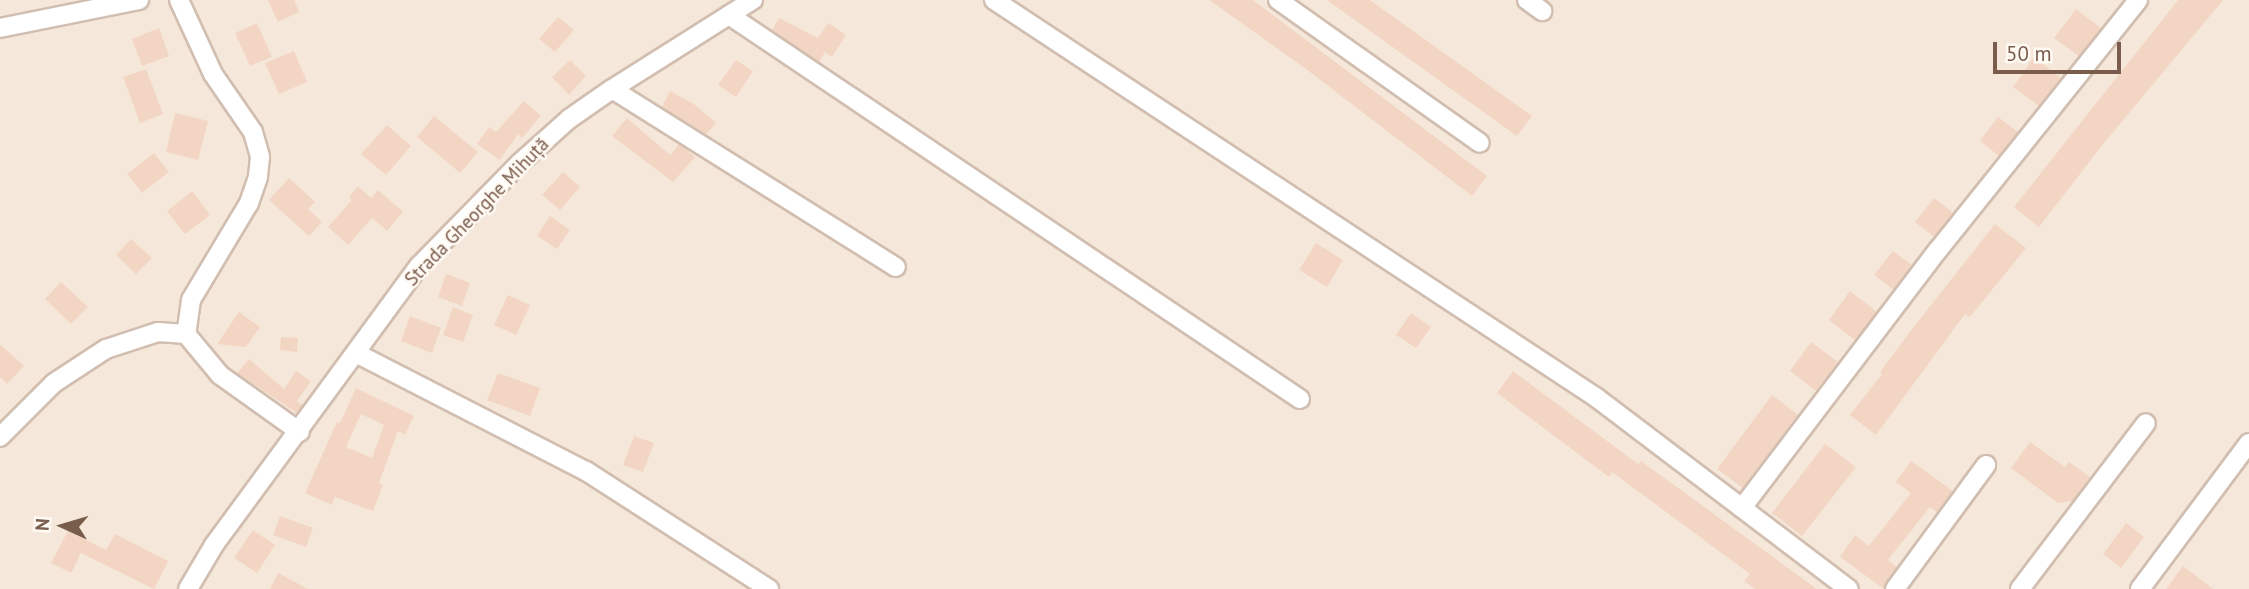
<!DOCTYPE html>
<html>
<head>
<meta charset="utf-8">
<style>
  body { margin:0 }
  #map { position:relative; width:2249px; height:589px; overflow:hidden; background:#fdf6ec; font-family:"PT Sans",sans-serif }
  div>[style] { position:absolute }
  [style*='--x'] { left:calc(var(--x)*1px); top:calc(var(--y)*1px); width:calc(var(--w)*1px); rotate:calc(var(--a)*1deg) }
  .residential>* { inset:0; background:#f5e8da }
  .building>* { inset:0; background:#f3d5c3 }
  .roads { filter:drop-shadow(2px 0 #d1beb0) drop-shadow(-2px 0 #d1beb0) drop-shadow(0 2px #d1beb0) drop-shadow(0 -2px #d1beb0) }
  .minor>* { height:18px; margin:-9px; padding:0 9px; transform-origin:9px; border-radius:9px; background:#fff }
  span { translate:-50% -50%; white-space:nowrap; text-align:center; line-height:1.15; -webkit-text-stroke:5px #fffaf3; paint-order:stroke }
  .street-label { font-size:19px; color:#7a5c4d }
  .north { position:absolute; left:28px; top:491px; width:70px; height:70px; -webkit-text-stroke:5px #fffaf3; paint-order:stroke; rotate:274deg; font-size:19px; font-weight:700; line-height:28px; text-align:center; color:#7a5c4d }
  .north::after { content:''; display:block; margin:auto; width:24px; height:32px; background:#7a5c4d; clip-path:polygon(50% 0,100% 100%,50% 72%,0 100%) }
  .scale { position:absolute; left:1993px; top:42px; width:128px; height:32px; box-sizing:border-box; border:4px solid #7a5c4d; border-top:0; padding-left:9px; font-size:21px; line-height:24px; white-space:nowrap; color:#7a5c4d; -webkit-text-stroke:5px #fffaf3; paint-order:stroke }
</style>
</head>
<body>
<div id="map">
  <div class="residential">
    <i style="clip-path:polygon(0 0,2249px 0,2249px 589px,0 589px)"></i>
  </div>
  <div class="building">
    <i style="clip-path:polygon(268px 0,294px 0,299px 12px,278px 22px)"></i>
    <i style="clip-path:polygon(1209px 0,1253px 0,1487px 176px,1472px 196px,1306px 69px)"></i>
    <i style="clip-path:polygon(1327px 0,1370px 0,1532px 116px,1517px 136px)"></i>
    <i style="clip-path:polygon(2178px 0,2223px 0,2104px 143px,2039px 227px,2014px 207px)"></i>
    <i style="clip-path:polygon(2076px 9px,2101px 28px,2079px 56px,2054px 38px)"></i>
    <i style="clip-path:polygon(558px 17px,574px 30px,555px 52px,539px 39px)"></i>
    <i style="clip-path:polygon(779px 18px,818px 38px,828px 23px,846px 35px,832px 57px,825px 52px,819px 62px,772px 30px)"></i>
    <i style="clip-path:polygon(257px 23px,272px 57px,250px 66px,235px 33px)"></i>
    <i style="clip-path:polygon(159px 28px,169px 56px,142px 66px,132px 39px)"></i>
    <i style="clip-path:polygon(294px 51px,307px 82px,279px 94px,265px 63px)"></i>
    <i style="clip-path:polygon(2034px 57px,2061px 78px,2039px 106px,2013px 87px)"></i>
    <i style="clip-path:polygon(570px 60px,586px 76px,569px 95px,552px 77px)"></i>
    <i style="clip-path:polygon(736px 60px,753px 71px,736px 97px,718px 85px)"></i>
    <i style="clip-path:polygon(146px 69px,163px 114px,140px 123px,123px 77px)"></i>
    <i style="clip-path:polygon(670px 91px,694px 104px,716px 123px,706px 134px,662px 107px)"></i>
    <i style="clip-path:polygon(524px 101px,541px 116px,522px 138px,518px 134px,500px 160px,477px 144px,489px 127px,496px 132px)"></i>
    <i style="clip-path:polygon(175px 113px,208px 121px,198px 160px,166px 152px)"></i>
    <i style="clip-path:polygon(434px 116px,478px 152px,460px 173px,417px 137px)"></i>
    <i style="clip-path:polygon(1998px 117px,2018px 132px,1999px 156px,1980px 141px)"></i>
    <i style="clip-path:polygon(627px 118px,670px 155px,679px 144px,695px 157px,673px 182px,612px 136px)"></i>
    <i style="clip-path:polygon(387px 125px,411px 146px,386px 175px,361px 154px)"></i>
    <i style="clip-path:polygon(154px 153px,169px 172px,142px 193px,127px 174px)"></i>
    <i style="clip-path:polygon(563px 172px,580px 187px,560px 210px,542px 195px)"></i>
    <i style="clip-path:polygon(289px 178px,315px 202px,308px 209px,322px 222px,309px 236px,269px 200px)"></i>
    <i style="clip-path:polygon(358px 186px,371px 198px,378px 190px,403px 212px,387px 231px,372px 218px,348px 245px,328px 227px,352px 200px,349px 197px)"></i>
    <i style="clip-path:polygon(192px 191px,210px 215px,185px 234px,167px 211px)"></i>
    <i style="clip-path:polygon(1934px 198px,1953px 213px,1934px 237px,1915px 222px)"></i>
    <i style="clip-path:polygon(550px 216px,570px 230px,557px 249px,537px 236px)"></i>
    <i style="clip-path:polygon(1995px 224px,2026px 248px,1970px 317px,1965px 314px,1876px 435px,1850px 415px,1882px 374px,1880px 372px,1912px 329px)"></i>
    <i style="clip-path:polygon(131px 239px,152px 258px,136px 274px,116px 255px)"></i>
    <i style="clip-path:polygon(1316px 243px,1343px 260px,1327px 287px,1299px 270px)"></i>
    <i style="clip-path:polygon(1893px 251px,1912px 265px,1894px 290px,1874px 275px)"></i>
    <i style="clip-path:polygon(446px 274px,470px 283px,462px 306px,438px 297px)"></i>
    <i style="clip-path:polygon(61px 282px,88px 307px,71px 324px,45px 299px)"></i>
    <i style="clip-path:polygon(1850px 291px,1877px 312px,1855px 340px,1829px 320px)"></i>
    <i style="clip-path:polygon(508px 295px,530px 305px,516px 335px,494px 325px)"></i>
    <i style="clip-path:polygon(453px 307px,473px 315px,463px 342px,443px 335px)"></i>
    <i style="clip-path:polygon(239px 312px,260px 327px,246px 347px,217px 344px)"></i>
    <i style="clip-path:polygon(1411px 313px,1431px 327px,1416px 348px,1396px 335px)"></i>
    <i style="clip-path:polygon(410px 316px,441px 328px,432px 353px,401px 341px)"></i>
    <i style="clip-path:polygon(281px 337px,298px 338px,297px 352px,280px 350px)"></i>
    <i style="clip-path:polygon(1811px 342px,1838px 362px,1816px 391px,1790px 371px)"></i>
    <i style="clip-path:polygon(0 344px,24px 366px,7px 384px,0 377px)"></i>
    <i style="clip-path:polygon(249px 359px,284px 389px,296px 371px,311px 381px,297px 401px,303px 405px,297px 413px,237px 373px)"></i>
    <i style="clip-path:polygon(1513px 371px,1638px 464px,1641px 461px,1817px 589px,1755px 589px,1744px 581px,1750px 574px,1612px 472px,1609px 477px,1497px 393px)"></i>
    <i style="clip-path:polygon(498px 373px,540px 388px,530px 416px,487px 400px)"></i>
    <i style="clip-path:polygon(evenodd,356px 388px,414px 416px,405px 435px,398px 431px,379px 483px,383px 485px,373px 511px,335px 497px,332px 505px,305px 493px,337px 422px,340px 423px,356px 388px,361px 414px,384px 425px,372px 458px,346px 447px,361px 414px)"></i>
    <i style="clip-path:polygon(1772px 395px,1798px 415px,1743px 488px,1717px 469px)"></i>
    <i style="clip-path:polygon(634px 436px,654px 443px,643px 472px,623px 465px)"></i>
    <i style="clip-path:polygon(2030px 442px,2065px 467px,2069px 462px,2090px 477px,2073px 501px,2058px 503px,2011px 468px)"></i>
    <i style="clip-path:polygon(1825px 444px,1856px 467px,1802px 536px,1772px 513px)"></i>
    <i style="clip-path:polygon(1911px 461px,1953px 491px,1937px 512px,1930px 507px,1888px 560px,1897px 567px,1884px 589px,1840px 557px,1855px 535px,1869px 546px,1911px 493px,1896px 482px)"></i>
    <i style="clip-path:polygon(280px 516px,313px 528px,306px 547px,273px 535px)"></i>
    <i style="clip-path:polygon(2126px 523px,2144px 537px,2121px 568px,2103px 554px)"></i>
    <i style="clip-path:polygon(253px 530px,275px 545px,257px 573px,234px 558px)"></i>
    <i style="clip-path:polygon(68px 531px,106px 550px,115px 534px,168px 561px,154px 589px,81px 553px,71px 573px,51px 563px)"></i>
    <i style="clip-path:polygon(2183px 566px,2213px 589px,2166px 589px)"></i>
    <i style="clip-path:polygon(278px 573px,308px 589px,270px 589px)"></i>
  </div>
  <div class="roads">
    <div class="minor">
      <i style="--x:179;--y:0;--w:81;--a:65.3"></i>
      <i style="--x:213;--y:74;--w:70;--a:55.4"></i>
      <i style="--x:253;--y:132;--w:26;--a:74"></i>
      <i style="--x:260;--y:157;--w:20;--a:96"></i>
      <i style="--x:258;--y:177;--w:28;--a:109"></i>
      <i style="--x:249;--y:203;--w:113;--a:120.9"></i>
      <i style="--x:191;--y:300;--w:34;--a:98"></i>
      <i style="--x:186;--y:334;--w:53;--a:50.3"></i>
      <i style="--x:220;--y:375;--w:98;--a:35.5"></i>
      <i style="--x:994;--y:0;--w:723;--a:33.43"></i>
      <i style="--x:1597;--y:398;--w:316;--a:37.2"></i>
      <i style="--x:1278;--y:0;--w:247;--a:35.3"></i>
      <i style="--x:1527;--y:0;--w:19;--a:36"></i>
      <i style="--x:729;--y:15;--w:688;--a:33.92"></i>
      <i style="--x:0;--y:28;--w:142;--a:-11.4"></i>
      <i style="--x:612;--y:89;--w:335;--a:32.1"></i>
      <i style="--x:356;--y:353;--w:259;--a:27.2"></i>
      <i style="--x:586;--y:471;--w:218;--a:32.8"></i>
      <i style="--x:0;--y:437;--w:76;--a:-45"></i>
      <i style="--x:54;--y:383;--w:62;--a:-33.2"></i>
      <i style="--x:106;--y:349;--w:55;--a:-18.1"></i>
      <i style="--x:158;--y:332;--w:28;--a:4"></i>
      <i style="--x:1742;--y:508;--w:324;--a:-52.8"></i>
      <i style="--x:1938;--y:250;--w:320;--a:-51.3"></i>
      <i style="--x:188;--y:589;--w:51;--a:-59.4"></i>
      <i style="--x:214;--y:545;--w:346;--a:-53.7"></i>
      <i style="--x:419;--y:266;--w:144;--a:-45.6"></i>
      <i style="--x:520;--y:163;--w:66;--a:-41.9"></i>
      <i style="--x:569;--y:119;--w:52;--a:-34.9"></i>
      <i style="--x:612;--y:89;--w:167;--a:-32.3"></i>
      <i style="--x:1895;--y:589;--w:154;--a:-53.7"></i>
      <i style="--x:2020;--y:589;--w:208;--a:-52.8"></i>
      <i style="--x:2140;--y:589;--w:182;--a:-53.3"></i>
    </div>
  </div>
  <div class="street-label">
    <span style="left:477px;top:212px;rotate:-46deg">Strada Gheorghe Mihuță</span>
  </div>
  <div class="north">N</div>
  <div class="scale">50 m</div>
</div>
</body>
</html>
